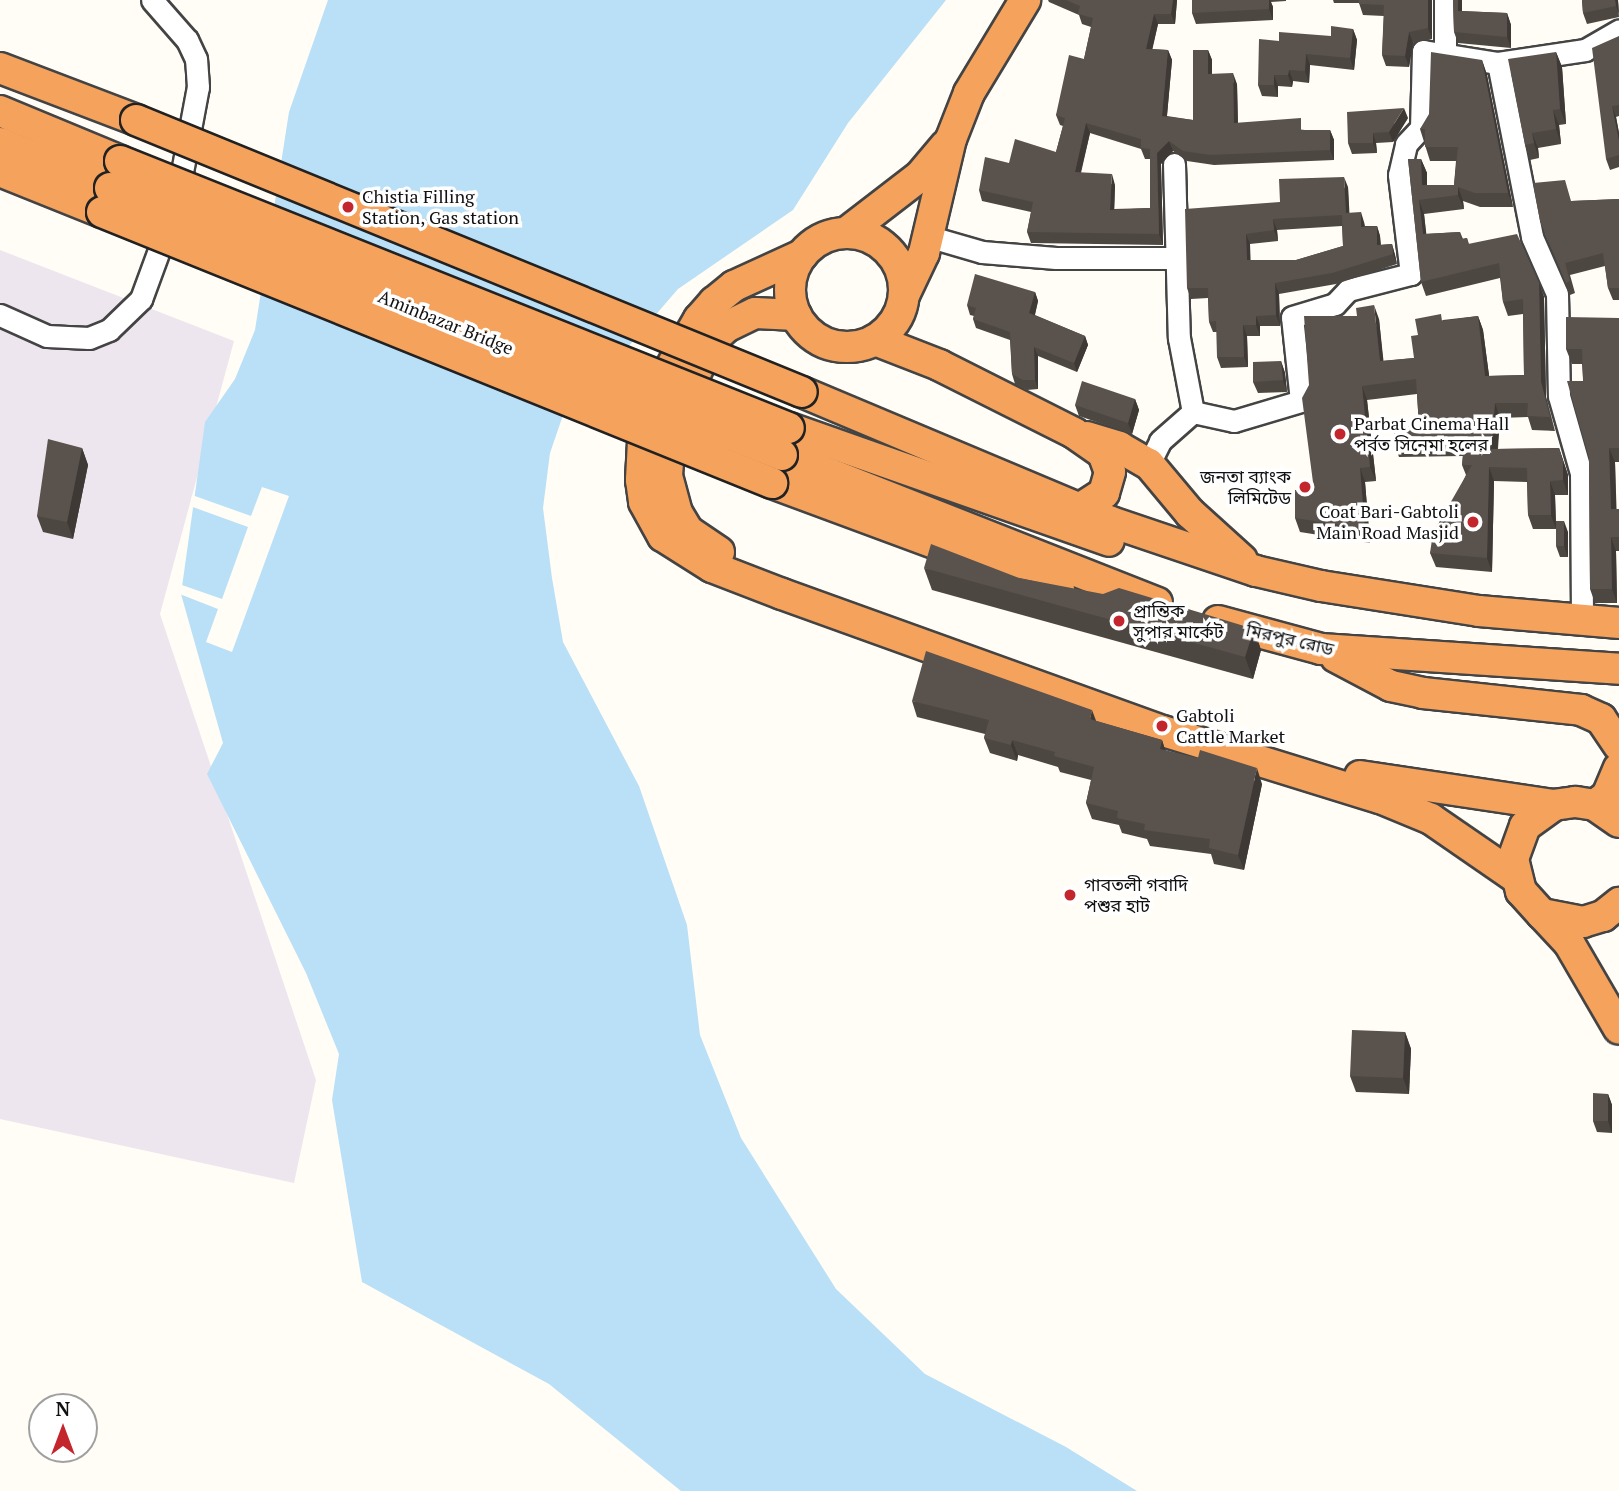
<!DOCTYPE html>
<html>
<head>
<meta charset="utf-8">
<style>
  body { margin:0 }
  #map { position:relative; width:1619px; height:1491px; overflow:hidden; background:#fffdf5; font-family:"PT Serif","Noto Sans Bengali",serif }
  div>[style] { position:absolute }
  [style*='--x'] { left:calc(var(--x)*1px); top:calc(var(--y)*1px); width:calc(var(--w)*1px); rotate:calc(var(--a)*1deg) }
  .industrial>* { inset:0; background:#eee6ef }
  .water>* { inset:0; background:#b9e0f7 }
  .pier>* { inset:0; background:#fffdf5 }
  .roads { filter:drop-shadow(2px 0 #444) drop-shadow(-2px 0 #444) drop-shadow(0 2px #444) drop-shadow(0 -2px #444) }
  .minor>* { height:21px; margin:-10.5px; padding:0 10.5px; transform-origin:10.5px; border-radius:10.5px; background:#fff }
  .highway>* { height:30px; margin:-15px; padding:0 15px; transform-origin:15px; border-radius:15px; background:#f5a25d }
  .highway>.ring { margin:-15px; padding:0; box-sizing:content-box; background:none; border:30px solid #f5a25d; border-radius:50% }
  .bridges { filter:drop-shadow(2px 0 #222) drop-shadow(-2px 0 #222) drop-shadow(0 2px #222) drop-shadow(0 -2px #222) }
  .highway-bridge>* { height:30px; margin:-15px; padding:0 15px; transform-origin:15px; border-radius:15px; background:#f5a25d }
  .wall>* { inset:0; background:#4d4742 }
  .shaded-wall>* { inset:0; background:#3f3936 }
  .building>* { inset:0; background:#5a524d }
  .dots>* { width:19px; height:19px; translate:-50% -50%; box-sizing:border-box; border:4px solid #fff; border-radius:50% }
  span { translate:-50% -50%; white-space:nowrap; text-align:center; line-height:1.15; -webkit-text-stroke:7px #fff; paint-order:stroke }
  .poi-label { font-size:18px; color:#111 }
  .left { translate:0 -50%; text-align:left }
  .right { translate:-100% -50%; text-align:right }
  .street-label { font-size:18px; color:#111 }
  .north { position:absolute; left:28px; top:1393px; width:70px; height:70px; box-sizing:border-box; background:#fff; border:2px solid #a0a0a0; border-radius:50%; rotate:0deg; font-size:19px; font-weight:700; line-height:28px; text-align:center; color:#111 }
  .north::after { content:''; display:block; margin:auto; width:24px; height:32px; background:#c4262e; clip-path:polygon(50% 0,100% 100%,50% 72%,0 100%) }
</style>
</head>
<body>
<div id="map">
  <div class="industrial">
    <i style="clip-path:polygon(0 250px,234px 341px,160px 614px,316px 1080px,294px 1183px,0 1119px)"></i>
  </div>
  <div class="water">
    <i style="clip-path:polygon(328px 0,946px 0,848px 123px,793px 210px,678px 289px,620px 356px,573px 386px,550px 453px,543px 508px,552px 578px,563px 642px,639px 786px,687px 925px,700px 1035px,741px 1138px,836px 1289px,925px 1374px,1066px 1447px,1137px 1491px,681px 1491px,549px 1384px,362px 1282px,332px 1100px,339px 1054px,306px 973px,207px 774px,223px 743px,181px 594px,205px 422px,235px 379px,255px 330px,289px 112px)"></i>
  </div>
  <div class="pier">
    <i style="clip-path:polygon(262px 487px,289px 496px,232px 652px,206px 642px,218px 609px,177px 593px,179px 584px,222px 599px,248px 527px,190px 506px,192px 495px,251px 516px)"></i>
  </div>
  <div class="roads">
    <div class="minor">
      <i style="--x:1445;--y:0;--w:54;--a:90"></i>
      <i style="--x:1498;--y:63;--w:177;--a:78.9"></i>
      <i style="--x:1532;--y:237;--w:62;--a:66.3"></i>
      <i style="--x:1557;--y:294;--w:102;--a:88.9"></i>
      <i style="--x:1559;--y:396;--w:80;--a:74.1"></i>
      <i style="--x:1581;--y:473;--w:148;--a:89.6"></i>
      <i style="--x:1174;--y:164;--w:174;--a:88.4"></i>
      <i style="--x:1179;--y:338;--w:75;--a:79.3"></i>
      <i style="--x:927;--y:236;--w:57;--a:16.2"></i>
      <i style="--x:982;--y:252;--w:74;--a:4.6"></i>
      <i style="--x:1056;--y:258;--w:123;--a:0"></i>
      <i style="--x:0;--y:315;--w:51;--a:24.1"></i>
      <i style="--x:47;--y:336;--w:42;--a:2.7"></i>
      <i style="--x:89;--y:338;--w:22;--a:-22"></i>
      <i style="--x:109;--y:330;--w:45;--a:-44.1"></i>
      <i style="--x:141;--y:299;--w:101;--a:-69.8"></i>
      <i style="--x:176;--y:204;--w:119;--a:-79.4"></i>
      <i style="--x:198;--y:87;--w:28;--a:-94"></i>
      <i style="--x:196;--y:59;--w:21;--a:-115"></i>
      <i style="--x:187;--y:40;--w:53;--a:-131.2"></i>
      <i style="--x:1149;--y:464;--w:25;--a:-64"></i>
      <i style="--x:1160;--y:441;--w:44;--a:-41.3"></i>
      <i style="--x:1193;--y:412;--w:42;--a:12.4"></i>
      <i style="--x:1234;--y:421;--w:70;--a:-16.6"></i>
      <i style="--x:1301;--y:401;--w:84;--a:-96.1"></i>
      <i style="--x:1292;--y:317;--w:45;--a:-16.8"></i>
      <i style="--x:1335;--y:304;--w:19;--a:-47"></i>
      <i style="--x:1348;--y:290;--w:65;--a:-14.3"></i>
      <i style="--x:1411;--y:274;--w:100;--a:-96.9"></i>
      <i style="--x:1399;--y:175;--w:32;--a:-77"></i>
      <i style="--x:1406;--y:144;--w:22;--a:-47"></i>
      <i style="--x:1421;--y:128;--w:77;--a:-88.5"></i>
      <i style="--x:1423;--y:51;--w:76;--a:9.1"></i>
      <i style="--x:1498;--y:63;--w:88;--a:-8.5"></i>
      <i style="--x:1585;--y:50;--w:39;--a:-30"></i>
    </div>
    <div class="highway">
      <i style="--x:0;--y:68;--w:146;--a:20.9"></i>
      <i style="--x:0;--y:111;--w:130;--a:22.6"></i>
      <i style="--x:0;--y:143;--w:119;--a:22.2"></i>
      <i style="--x:0;--y:171;--w:110;--a:21.9"></i>
      <i class="ring" style="left:790px;top:233px;width:84px;height:84px"></i>
      <i style="--x:846;--y:233;--w:93;--a:-37.6"></i>
      <i style="--x:920;--y:176;--w:40;--a:-50"></i>
      <i style="--x:802;--y:255;--w:75;--a:155.5"></i>
      <i style="--x:734;--y:286;--w:26;--a:141"></i>
      <i style="--x:714;--y:302;--w:23;--a:131"></i>
      <i style="--x:699;--y:319;--w:66;--a:120.1"></i>
      <i style="--x:666;--y:376;--w:69;--a:109.5"></i>
      <i style="--x:643;--y:441;--w:39;--a:93"></i>
      <i style="--x:641;--y:480;--w:22;--a:82"></i>
      <i style="--x:644;--y:502;--w:39;--a:61"></i>
      <i style="--x:663;--y:536;--w:58;--a:32.3"></i>
      <i style="--x:712;--y:567;--w:75;--a:21.1"></i>
      <i style="--x:782;--y:594;--w:405;--a:19.8"></i>
      <i style="--x:1163;--y:731;--w:227;--a:17.2"></i>
      <i style="--x:1380;--y:798;--w:55;--a:22.4"></i>
      <i style="--x:1431;--y:819;--w:102;--a:34.6"></i>
      <i style="--x:905;--y:293;--w:44;--a:-64.6"></i>
      <i style="--x:924;--y:253;--w:117;--a:-76.7"></i>
      <i style="--x:951;--y:139;--w:49;--a:-68.6"></i>
      <i style="--x:969;--y:93;--w:109;--a:-58.9"></i>
      <i style="--x:875;--y:340;--w:69;--a:21.3"></i>
      <i style="--x:939;--y:365;--w:151;--a:26.7"></i>
      <i style="--x:1074;--y:433;--w:35;--a:35"></i>
      <i style="--x:1103;--y:453;--w:20;--a:70"></i>
      <i style="--x:1110;--y:472;--w:22;--a:106"></i>
      <i style="--x:1104;--y:493;--w:30;--a:147"></i>
      <i style="--x:1079;--y:509;--w:15;--a:169"></i>
      <i style="--x:802;--y:392;--w:335;--a:22.8"></i>
      <i style="--x:1111;--y:522;--w:153;--a:18.7"></i>
      <i style="--x:1256;--y:571;--w:67;--a:13"></i>
      <i style="--x:1321;--y:586;--w:160;--a:9"></i>
      <i style="--x:1479;--y:611;--w:141;--a:4.9"></i>
      <i style="--x:789;--y:428;--w:339;--a:19.4"></i>
      <i style="--x:1087;--y:437;--w:34;--a:17"></i>
      <i style="--x:1119;--y:447;--w:34;--a:30"></i>
      <i style="--x:1149;--y:464;--w:64;--a:50.1"></i>
      <i style="--x:1190;--y:513;--w:70;--a:42.1"></i>
      <i style="--x:782;--y:455;--w:403;--a:21.5"></i>
      <i style="--x:772;--y:483;--w:306;--a:20.3"></i>
      <i style="--x:719;--y:552;--w:37;--a:-146"></i>
      <i style="--x:688;--y:531;--w:21;--a:-121"></i>
      <i style="--x:677;--y:513;--w:39;--a:-105"></i>
      <i style="--x:667;--y:475;--w:48;--a:-85.2"></i>
      <i style="--x:671;--y:427;--w:94;--a:-65.4"></i>
      <i style="--x:710;--y:342;--w:22;--a:-43"></i>
      <i style="--x:726;--y:327;--w:32;--a:-26"></i>
      <i style="--x:755;--y:313;--w:41;--a:2.8"></i>
      <i style="--x:1218;--y:621;--w:107;--a:15.2"></i>
      <i style="--x:1321;--y:649;--w:299;--a:3.8"></i>
      <i style="--x:1336;--y:657;--w:62;--a:27.8"></i>
      <i style="--x:1391;--y:686;--w:33;--a:12"></i>
      <i style="--x:1423;--y:693;--w:159;--a:6.1"></i>
      <i style="--x:1581;--y:710;--w:22;--a:24"></i>
      <i style="--x:1601;--y:719;--w:32;--a:56"></i>
      <i style="--x:1360;--y:776;--w:196;--a:8.5"></i>
      <i style="--x:1595;--y:805;--w:15;--a:-37"></i>
      <i style="--x:1607;--y:796;--w:30;--a:-67"></i>
      <i style="--x:1619;--y:822;--w:29;--a:-145"></i>
      <i style="--x:1595;--y:805;--w:20;--a:-171"></i>
      <i style="--x:1575;--y:802;--w:21;--a:172"></i>
      <i style="--x:1554;--y:805;--w:36;--a:144"></i>
      <i style="--x:1525;--y:826;--w:35;--a:110"></i>
      <i style="--x:1513;--y:859;--w:33;--a:76"></i>
      <i style="--x:1521;--y:891;--w:31;--a:48"></i>
      <i style="--x:1542;--y:914;--w:42;--a:11"></i>
      <i style="--x:1583;--y:922;--w:21;--a:-17"></i>
      <i style="--x:1603;--y:916;--w:21;--a:-39"></i>
      <i style="--x:1542;--y:914;--w:40;--a:47"></i>
      <i style="--x:1569;--y:943;--w:99;--a:59.8"></i>
    </div>
  </div>
  <div class="bridges">
    <div class="highway-bridge">
      <i style="--x:136;--y:120;--w:719;--a:22.22"></i>
      <i style="--x:120;--y:161;--w:720;--a:21.76"></i>
      <i style="--x:110;--y:188;--w:723;--a:21.67"></i>
      <i style="--x:102;--y:212;--w:723;--a:22.02"></i>
    </div>
  </div>
  <div class="wall">
    <i style="clip-path:polygon(evenodd,1048px 0,1177px 0,1175px 24px,1158px 24px,1152px 49px,1168px 50px,1172px 60px,1167px 116px,1193px 120px,1208px 50px,1212px 60px,1212px 74px,1237px 84px,1238px 123px,1305px 130px,1330px 130px,1334px 140px,1334px 160px,1214px 165px,1187px 161px,1173px 151px,1161px 164px,1163px 245px,1031px 243px,1027px 232px,1031px 212px,982px 201px,979px 190px,1009px 163px,1056px 152px,1063px 126px,1060px 125px,1056px 115px,1084px 59px,1091px 27px,1082px 24px,1079px 15px,1049px 2px,1048px 0,1090px 133px,1141px 149px,1145px 159px,1150px 159px,1150px 208px,1114px 209px,1115px 185px,1081px 173px,1090px 133px)"></i>
    <i style="clip-path:polygon(1192px 0,1286px 0,1286px 1px,1271px 2px,1273px 7px,1273px 20px,1196px 24px,1192px 13px)"></i>
    <i style="clip-path:polygon(1333px 0,1432px 0,1432px 39px,1413px 43px,1409px 67px,1386px 66px,1382px 55px,1384px 16px,1363px 15px,1359px 3px,1334px 3px)"></i>
    <i style="clip-path:polygon(1453px 0,1462px 0,1462px 11px,1507px 13px,1511px 25px,1511px 48px,1458px 43px,1454px 32px)"></i>
    <i style="clip-path:polygon(1582px 0,1618px 0,1619px 17px,1587px 24px,1583px 13px)"></i>
    <i style="clip-path:polygon(1353px 29px,1357px 40px,1354px 70px,1310px 65px,1309px 83px,1293px 81px,1292px 87px,1278px 86px,1278px 97px,1262px 96px,1258px 85px,1279px 41px,1331px 36px)"></i>
    <i style="clip-path:polygon(1619px 36px,1619px 116px,1616px 117px,1619px 133px,1619px 167px,1610px 170px,1606px 159px)"></i>
    <i style="clip-path:polygon(1556px 52px,1562px 67px,1566px 124px,1559px 125px,1561px 144px,1538px 148px,1539px 158px,1530px 160px,1525px 145px)"></i>
    <i style="clip-path:polygon(1482px 60px,1487px 75px,1513px 207px,1480px 207px,1463px 201px,1464px 209px,1424px 214px,1426px 234px,1460px 232px,1463px 239px,1467px 238px,1469px 244px,1539px 283px,1544px 297px,1546px 397px,1555px 431px,1532px 430px,1528px 417px,1500px 418px,1498px 449px,1559px 448px,1568px 475px,1568px 495px,1555px 495px,1556px 523px,1568px 532px,1568px 557px,1560px 557px,1556px 546px,1556px 529px,1533px 529px,1528px 515px,1527px 482px,1494px 481px,1492px 572px,1436px 567px,1430px 553px,1466px 475px,1462px 465px,1463px 456px,1399px 457px,1394px 443px,1419px 426px,1417px 394px,1367px 400px,1376px 481px,1365px 482px,1370px 543px,1300px 532px,1295px 518px,1314px 490px,1379px 319px,1383px 361px,1414px 358px,1418px 335px,1443px 320px,1478px 316px,1483px 330px,1489px 376px,1524px 375px,1523px 314px,1508px 316px,1503px 302px,1500px 278px,1426px 296px,1421px 282px,1408px 159px,1421px 159px,1427px 173px,1427px 185px,1454px 185px,1456px 161px,1430px 161px,1420px 129px)"></i>
    <i style="clip-path:polygon(1408px 118px,1393px 142px,1376px 143px,1377px 153px,1352px 154px,1348px 143px)"></i>
    <i style="clip-path:polygon(evenodd,1348px 187px,1349px 213px,1364px 222px,1365px 226px,1377px 226px,1380px 236px,1381px 245px,1392px 244px,1395px 255px,1397px 264px,1336px 284px,1279px 294px,1280px 326px,1260px 326px,1260px 336px,1247px 336px,1248px 367px,1221px 368px,1217px 357px,1217px 332px,1213px 332px,1209px 322px,1208px 298px,1191px 299px,1187px 288px,1280px 202px,1348px 187px,1342px 226px,1343px 246px,1296px 260px,1250px 260px,1250px 244px,1278px 241px,1277px 230px,1342px 226px)"></i>
    <i style="clip-path:polygon(1619px 199px,1619px 300px,1613px 300px,1608px 288px,1605px 266px,1570px 275px,1575px 293px,1570px 295px,1540px 221px,1572px 201px)"></i>
    <i style="clip-path:polygon(1035px 292px,1038px 301px,1035px 315px,1085px 336px,1088px 345px,1077px 372px,1038px 356px,1038px 389px,1027px 390px,1015px 384px,1012px 374px,1010px 340px,976px 328px,973px 319px,974px 316px,970px 315px,967px 305px)"></i>
    <i style="clip-path:polygon(1619px 318px,1619px 462px,1615px 462px,1616px 509px,1619px 509px,1619px 551px,1616px 551px,1617px 603px,1595px 603px,1590px 589px,1589px 458px,1582px 364px,1572px 364px,1566px 349px)"></i>
    <i style="clip-path:polygon(1281px 361px,1285px 373px,1287px 392px,1258px 393px,1253px 382px)"></i>
    <i style="clip-path:polygon(1135px 399px,1139px 410px,1132px 434px,1079px 416px,1075px 405px)"></i>
    <i style="clip-path:polygon(82px 448px,88px 465px,73px 539px,43px 532px,37px 516px)"></i>
    <i style="clip-path:polygon(924px 568px,1019px 578px,1254px 629px,1261px 650px,1253px 679px,932px 590px)"></i>
    <i style="clip-path:polygon(912px 701px,1096px 721px,1162px 740px,1165px 750px,1262px 784px,1244px 870px,1214px 864px,1211px 854px,1150px 846px,1147px 839px,1122px 833px,1119px 825px,1092px 819px,1086px 803px,1091px 780px,1060px 772px,1058px 767px,1018px 755px,1017px 761px,990px 753px,984px 738px,985px 734px,917px 717px)"></i>
    <i style="clip-path:polygon(1405px 1032px,1411px 1049px,1409px 1094px,1356px 1092px,1350px 1076px)"></i>
    <i style="clip-path:polygon(1608px 1094px,1612px 1105px,1612px 1133px,1597px 1132px,1593px 1121px)"></i>
  </div>
  <div class="shaded-wall">
    <i style="clip-path:polygon(1173px 0,1177px 0,1175px 24px,1171px 14px)"></i>
    <i style="clip-path:polygon(1269px 0,1270px 0,1273px 7px,1273px 20px,1269px 9px)"></i>
    <i style="clip-path:polygon(1428px 0,1432px 0,1432px 39px,1428px 28px)"></i>
    <i style="clip-path:polygon(1458px 0,1462px 0,1462px 22px,1458px 11px)"></i>
    <i style="clip-path:polygon(1615px 0,1618px 0,1619px 14px,1616px 6px)"></i>
    <i style="clip-path:polygon(1507px 13px,1511px 25px,1511px 48px,1507px 37px)"></i>
    <i style="clip-path:polygon(1154px 14px,1158px 24px,1150px 60px,1146px 49px)"></i>
    <i style="clip-path:polygon(1353px 29px,1357px 40px,1354px 70px,1350px 58px)"></i>
    <i style="clip-path:polygon(1409px 32px,1413px 43px,1409px 67px,1405px 56px)"></i>
    <i style="clip-path:polygon(1168px 50px,1172px 60px,1166px 126px,1162px 116px)"></i>
    <i style="clip-path:polygon(1208px 50px,1212px 60px,1212px 84px,1208px 74px)"></i>
    <i style="clip-path:polygon(1556px 52px,1562px 67px,1566px 124px,1560px 109px)"></i>
    <i style="clip-path:polygon(1306px 54px,1310px 65px,1309px 83px,1305px 71px)"></i>
    <i style="clip-path:polygon(1482px 60px,1487px 75px,1513px 207px,1508px 193px)"></i>
    <i style="clip-path:polygon(1289px 70px,1293px 81px,1292px 87px,1288px 75px)"></i>
    <i style="clip-path:polygon(1233px 73px,1237px 84px,1238px 133px,1234px 123px)"></i>
    <i style="clip-path:polygon(1274px 75px,1278px 86px,1278px 97px,1274px 85px)"></i>
    <i style="clip-path:polygon(1612px 106px,1616px 117px,1619px 133px,1619px 141px)"></i>
    <i style="clip-path:polygon(1404px 108px,1408px 118px,1393px 142px,1389px 132px)"></i>
    <i style="clip-path:polygon(1553px 110px,1559px 125px,1561px 144px,1556px 129px)"></i>
    <i style="clip-path:polygon(1086px 123px,1090px 133px,1078px 183px,1075px 172px)"></i>
    <i style="clip-path:polygon(1330px 130px,1334px 140px,1334px 160px,1330px 150px)"></i>
    <i style="clip-path:polygon(1373px 133px,1376px 143px,1377px 153px,1373px 143px)"></i>
    <i style="clip-path:polygon(1532px 133px,1538px 148px,1539px 158px,1534px 143px)"></i>
    <i style="clip-path:polygon(1169px 141px,1173px 151px,1161px 164px,1163px 245px,1159px 234px,1157px 153px)"></i>
    <i style="clip-path:polygon(1421px 159px,1427px 173px,1427px 200px,1422px 185px)"></i>
    <i style="clip-path:polygon(1112px 174px,1115px 185px,1114px 220px,1110px 210px)"></i>
    <i style="clip-path:polygon(1344px 177px,1348px 187px,1350px 223px,1346px 213px)"></i>
    <i style="clip-path:polygon(1458px 187px,1463px 201px,1464px 209px,1458px 195px)"></i>
    <i style="clip-path:polygon(1419px 200px,1424px 214px,1428px 248px,1423px 234px)"></i>
    <i style="clip-path:polygon(1361px 212px,1364px 222px,1365px 237px,1361px 227px)"></i>
    <i style="clip-path:polygon(1273px 219px,1277px 230px,1278px 241px,1274px 230px)"></i>
    <i style="clip-path:polygon(1377px 226px,1380px 236px,1381px 256px,1377px 245px)"></i>
    <i style="clip-path:polygon(1246px 234px,1250px 244px,1251px 271px,1247px 260px)"></i>
    <i style="clip-path:polygon(1392px 244px,1395px 255px,1397px 264px,1393px 254px)"></i>
    <i style="clip-path:polygon(1275px 283px,1279px 294px,1280px 326px,1276px 315px)"></i>
    <i style="clip-path:polygon(1539px 283px,1544px 297px,1546px 397px,1555px 431px,1541px 382px)"></i>
    <i style="clip-path:polygon(1035px 292px,1038px 301px,1033px 322px,1029px 313px)"></i>
    <i style="clip-path:polygon(1374px 305px,1379px 319px,1385px 375px,1380px 361px)"></i>
    <i style="clip-path:polygon(1256px 316px,1260px 326px,1260px 336px,1256px 325px)"></i>
    <i style="clip-path:polygon(1478px 316px,1483px 330px,1491px 390px,1485px 376px)"></i>
    <i style="clip-path:polygon(1243px 325px,1247px 336px,1248px 367px,1244px 357px)"></i>
    <i style="clip-path:polygon(1085px 336px,1088px 345px,1077px 372px,1074px 363px)"></i>
    <i style="clip-path:polygon(1034px 347px,1038px 356px,1038px 389px,1035px 380px)"></i>
    <i style="clip-path:polygon(1281px 361px,1285px 373px,1287px 392px,1283px 380px)"></i>
    <i style="clip-path:polygon(1362px 386px,1367px 400px,1376px 481px,1370px 467px)"></i>
    <i style="clip-path:polygon(1135px 399px,1139px 410px,1132px 434px,1128px 423px)"></i>
    <i style="clip-path:polygon(1495px 403px,1500px 418px,1496px 463px,1491px 449px)"></i>
    <i style="clip-path:polygon(82px 448px,88px 465px,73px 539px,67px 522px)"></i>
    <i style="clip-path:polygon(1559px 448px,1568px 475px,1568px 495px,1563px 480px)"></i>
    <i style="clip-path:polygon(1609px 448px,1615px 462px,1617px 524px,1611px 509px)"></i>
    <i style="clip-path:polygon(1489px 467px,1494px 481px,1492px 572px,1487px 558px)"></i>
    <i style="clip-path:polygon(1360px 468px,1365px 482px,1370px 543px,1365px 529px)"></i>
    <i style="clip-path:polygon(1550px 481px,1555px 495px,1556px 529px,1551px 515px)"></i>
    <i style="clip-path:polygon(1564px 521px,1568px 532px,1568px 557px,1564px 546px)"></i>
    <i style="clip-path:polygon(1611px 537px,1616px 551px,1617px 603px,1612px 589px)"></i>
    <i style="clip-path:polygon(1254px 629px,1261px 650px,1253px 679px,1245px 657px)"></i>
    <i style="clip-path:polygon(1092px 710px,1098px 726px,1090px 719px)"></i>
    <i style="clip-path:polygon(1012px 740px,1018px 755px,1017px 761px,1011px 745px)"></i>
    <i style="clip-path:polygon(1162px 740px,1167px 756px,1160px 749px)"></i>
    <i style="clip-path:polygon(1257px 768px,1262px 784px,1244px 870px,1238px 855px)"></i>
    <i style="clip-path:polygon(1405px 1032px,1411px 1049px,1409px 1094px,1403px 1078px)"></i>
    <i style="clip-path:polygon(1608px 1094px,1612px 1105px,1612px 1133px,1608px 1121px)"></i>
  </div>
  <div class="building">
    <i style="clip-path:polygon(evenodd,1066px 0,1173px 0,1171px 14px,1154px 14px,1146px 49px,1168px 50px,1162px 116px,1193px 120px,1193px 50px,1208px 50px,1208px 74px,1233px 73px,1234px 123px,1301px 118px,1301px 130px,1330px 130px,1330px 150px,1210px 155px,1183px 151px,1169px 141px,1157px 153px,1159px 234px,1027px 232px,1033px 202px,979px 190px,985px 157px,1009px 163px,1015px 139px,1056px 152px,1065px 118px,1056px 115px,1069px 55px,1084px 59px,1093px 18px,1078px 14px,1080px 6px,1066px 0,1086px 123px,1141px 139px,1141px 148px,1150px 149px,1150px 208px,1110px 210px,1112px 174px,1075px 172px,1086px 123px)"></i>
    <i style="clip-path:polygon(1192px 0,1269px 0,1269px 9px,1192px 13px)"></i>
    <i style="clip-path:polygon(1359px 0,1428px 0,1428px 28px,1409px 32px,1405px 56px,1382px 55px,1384px 5px,1359px 4px)"></i>
    <i style="clip-path:polygon(1453px 0,1458px 0,1458px 11px,1507px 13px,1507px 37px,1454px 32px)"></i>
    <i style="clip-path:polygon(1582px 0,1615px 0,1616px 6px,1583px 13px)"></i>
    <i style="clip-path:polygon(1331px 26px,1353px 29px,1350px 58px,1306px 54px,1305px 71px,1289px 70px,1288px 75px,1274px 75px,1274px 85px,1258px 85px,1259px 39px,1279px 41px,1279px 32px,1331px 36px)"></i>
    <i style="clip-path:polygon(1619px 36px,1619px 105px,1612px 106px,1619px 141px,1619px 155px,1606px 159px,1592px 48px)"></i>
    <i style="clip-path:polygon(1431px 52px,1482px 60px,1508px 193px,1475px 193px,1458px 187px,1458px 195px,1419px 200px,1423px 234px,1460px 232px,1461px 239px,1467px 238px,1468px 244px,1517px 234px,1539px 283px,1541px 382px,1550px 417px,1527px 416px,1528px 403px,1495px 403px,1491px 449px,1559px 448px,1563px 461px,1563px 480px,1550px 481px,1551px 515px,1528px 515px,1527px 468px,1489px 467px,1487px 558px,1430px 553px,1433px 533px,1472px 465px,1462px 465px,1464px 442px,1394px 443px,1394px 426px,1419px 426px,1416px 379px,1362px 386px,1370px 467px,1360px 468px,1365px 529px,1295px 518px,1295px 490px,1314px 490px,1302px 398px,1309px 385px,1304px 316px,1357px 316px,1356px 308px,1374px 305px,1380px 361px,1414px 358px,1411px 336px,1418px 335px,1415px 319px,1441px 314px,1442px 321px,1478px 316px,1485px 376px,1524px 375px,1523px 299px,1503px 302px,1499px 263px,1421px 282px,1408px 159px,1421px 159px,1422px 185px,1454px 185px,1458px 147px,1425px 147px,1425px 129px,1420px 129px,1429px 114px)"></i>
    <i style="clip-path:polygon(1556px 52px,1560px 109px,1553px 110px,1556px 129px,1532px 133px,1534px 143px,1525px 145px,1508px 59px)"></i>
    <i style="clip-path:polygon(1404px 108px,1389px 132px,1373px 133px,1373px 143px,1348px 143px,1347px 112px)"></i>
    <i style="clip-path:polygon(evenodd,1344px 177px,1346px 213px,1361px 212px,1361px 227px,1377px 226px,1377px 245px,1392px 244px,1393px 254px,1332px 273px,1275px 283px,1276px 315px,1256px 316px,1256px 325px,1243px 325px,1244px 357px,1217px 357px,1216px 321px,1209px 322px,1208px 288px,1187px 288px,1185px 209px,1280px 202px,1279px 179px,1344px 177px,1342px 215px,1343px 246px,1296px 260px,1247px 260px,1246px 234px,1274px 230px,1273px 219px,1342px 215px)"></i>
    <i style="clip-path:polygon(1565px 180px,1571px 201px,1619px 199px,1619px 288px,1608px 288px,1603px 253px,1565px 263px,1570px 281px,1566px 283px,1540px 221px,1533px 183px)"></i>
    <i style="clip-path:polygon(975px 274px,1035px 292px,1029px 313px,1085px 336px,1074px 363px,1034px 347px,1035px 380px,1023px 380px,1012px 374px,1010px 332px,973px 319px,976px 308px,967px 305px)"></i>
    <i style="clip-path:polygon(1566px 317px,1619px 318px,1619px 448px,1609px 448px,1611px 509px,1619px 509px,1619px 537px,1611px 537px,1612px 589px,1590px 589px,1589px 458px,1567px 381px,1583px 381px,1582px 349px,1566px 349px)"></i>
    <i style="clip-path:polygon(1281px 361px,1283px 380px,1253px 382px,1253px 362px)"></i>
    <i style="clip-path:polygon(1082px 381px,1135px 399px,1128px 423px,1075px 405px)"></i>
    <i style="clip-path:polygon(48px 439px,82px 448px,67px 522px,37px 516px)"></i>
    <i style="clip-path:polygon(1556px 521px,1564px 521px,1564px 546px,1556px 546px)"></i>
    <i style="clip-path:polygon(931px 544px,1019px 578px,1103px 594px,1119px 588px,1254px 629px,1245px 657px,924px 568px)"></i>
    <i style="clip-path:polygon(926px 651px,1092px 710px,1090px 719px,1162px 740px,1160px 749px,1198px 758px,1200px 750px,1257px 768px,1238px 855px,1209px 848px,1210px 839px,1144px 830px,1145px 824px,1117px 818px,1118px 811px,1086px 803px,1094px 767px,1054px 756px,1055px 752px,1012px 740px,1011px 745px,984px 738px,989px 720px,912px 701px)"></i>
    <i style="clip-path:polygon(1352px 1030px,1405px 1032px,1403px 1078px,1350px 1076px)"></i>
    <i style="clip-path:polygon(1593px 1093px,1608px 1094px,1608px 1121px,1593px 1121px)"></i>
  </div>
  <div class="dots">
    <i style="left:348px;top:207px;background:#c4262e"></i>
    <i style="left:1340px;top:434px;background:#c4262e"></i>
    <i style="left:1305px;top:487px;background:#c4262e"></i>
    <i style="left:1473px;top:522px;background:#c4262e"></i>
    <i style="left:1119px;top:621px;background:#c4262e"></i>
    <i style="left:1162px;top:726px;background:#c4262e"></i>
    <i style="left:1070px;top:895px;background:#c4262e"></i>
  </div>
  <div class="poi-label">
    <span class="left" style="left:362px;top:207px">Chistia Filling<br>Station, Gas station</span>
    <span class="left" style="left:1354px;top:434px">Parbat Cinema Hall<br>পর্বত সিনেমা হলের</span>
    <span class="right" style="left:1291px;top:487px">জনতা ব্যাংক<br>লিমিটেড</span>
    <span class="right" style="left:1459px;top:522px">Coat Bari-Gabtoli<br>Main Road Masjid</span>
    <span class="left" style="left:1133px;top:621px">প্রান্তিক<br>সুপার মার্কেট</span>
    <span class="left" style="left:1176px;top:726px">Gabtoli<br>Cattle Market</span>
    <span class="left" style="left:1084px;top:895px">গাবতলী গবাদি<br>পশুর হাট</span>
  </div>
  <div class="street-label">
    <span style="left:446px;top:322px;rotate:22deg">Aminbazar Bridge</span>
    <span style="left:1290px;top:639px;rotate:13deg">মিরপুর রোড</span>
  </div>
  <div class="north">N</div>
</div>
</body>
</html>
